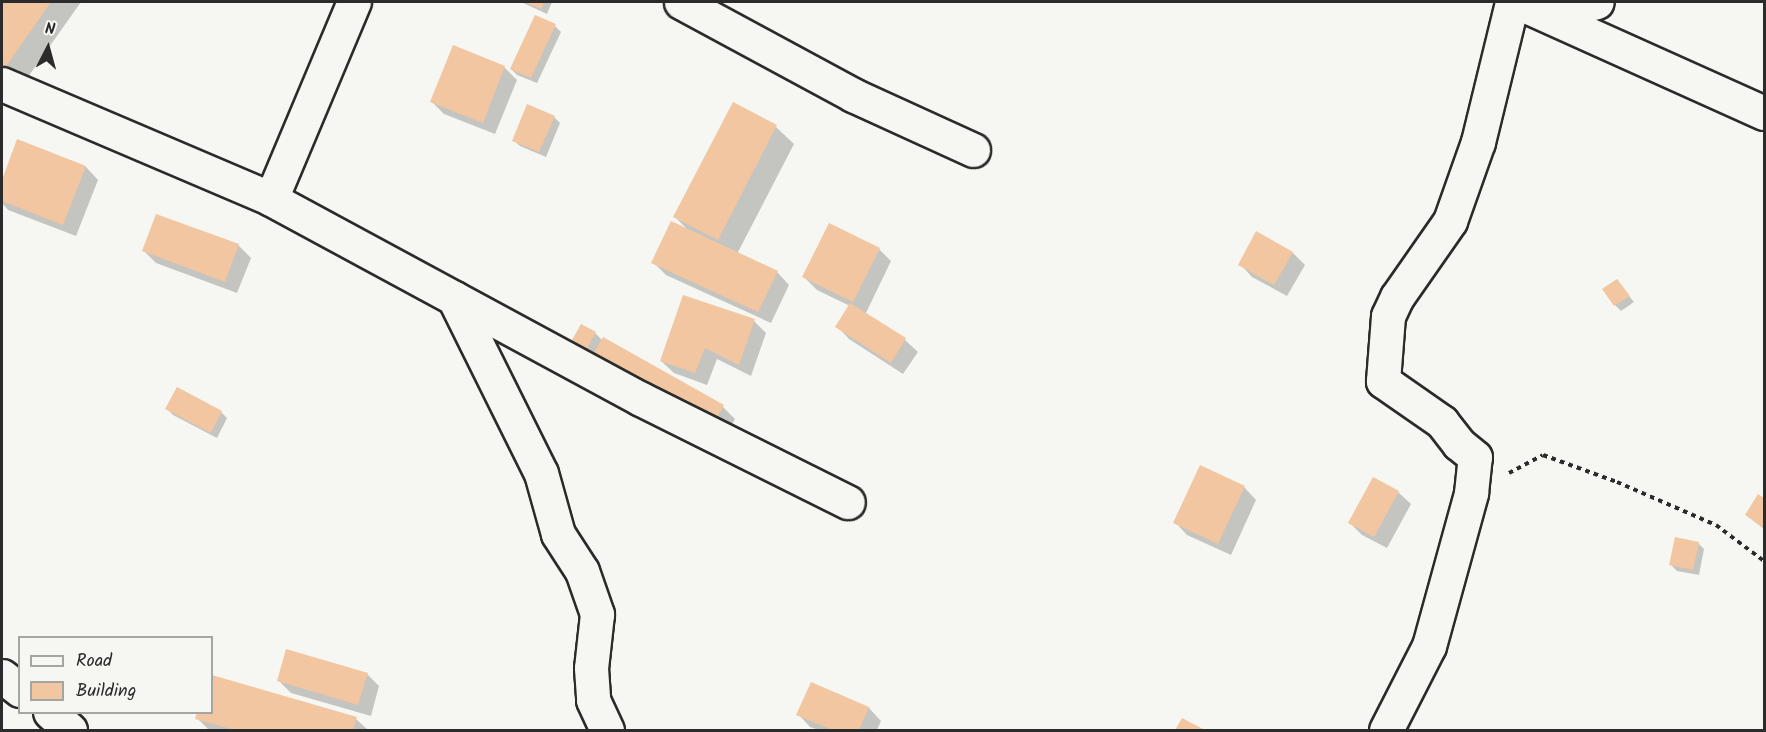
<!DOCTYPE html>
<html>
<head>
<meta charset="utf-8">
<style>
  body { margin:0 }
  #map { position:relative; width:1766px; height:732px; overflow:hidden; background:#f6f6f2; font-family:Kalam,sans-serif }
  div>[style] { position:absolute }
  [style*='--x'] { left:calc(var(--x)*1px); top:calc(var(--y)*1px); width:calc(var(--w)*1px); rotate:calc(var(--a)*1deg) }
  .shadow>* { inset:0; background:#0003 }
  .building>* { inset:0; background:#f1c6a0 }
  .path>* { height:4px; margin-top:-2px; transform-origin:0; background:repeating-linear-gradient(90deg,#2b2b2b 0 4.5px,transparent 0 9px) }
  .roads { filter:drop-shadow(2px 0 #2b2b2b) drop-shadow(-2px 0 #2b2b2b) drop-shadow(0 2px #2b2b2b) drop-shadow(0 -2px #2b2b2b) }
  .minor>* { height:33px; margin:-16.5px; padding:0 16.5px; transform-origin:16.5px; border-radius:16.5px; background:#f6f6f2 }
  span { translate:-50% -50%; white-space:nowrap; text-align:center; line-height:1.15; -webkit-text-stroke:6px #f6f6f2; paint-order:stroke }
  .frame { position:absolute; inset:0; border:3px solid #2b2b2b; pointer-events:none }
  .legend { position:absolute; left:18px; top:636px; width:195px; height:78px; box-sizing:border-box; background:#f6f6f2; border:2px solid #a5a5a2; margin:0; padding:8px 10px; list-style:none; font-size:18px; color:#2b2b2b }
  .legend li { display:flex; align-items:center; gap:12px; height:30px }
  .legend b { width:30px; border:2px solid #a5a5a2 }
  .north { position:absolute; left:18px; top:18px; width:60px; height:60px; -webkit-text-stroke:4px #f6f6f2; paint-order:stroke; rotate:6deg; font-size:16px; font-weight:700; line-height:24px; text-align:center; color:#2b2b2b }
  .north::after { content:''; display:block; margin:auto; width:21px; height:27px; background:#2b2b2b; clip-path:polygon(50% 0,100% 100%,50% 72%,0 100%) }
</style>
</head>
<body>
<div id="map">
  <div class="shadow">
    <i style="clip-path:polygon(2px 2px,81px 2px,18px 91px,2px 79px)"></i>
    <i style="clip-path:polygon(521px 2px,552px 2px,547px 14px)"></i>
    <i style="clip-path:polygon(555px 26px,561px 32px,537px 83px,517px 75px,511px 69px)"></i>
    <i style="clip-path:polygon(504px 67px,517px 80px,495px 134px,444px 114px,432px 102px)"></i>
    <i style="clip-path:polygon(734px 104px,776px 127px,794px 144px,737px 254px,777px 272px,789px 285px,771px 323px,666px 275px,653px 262px,690px 232px,675px 217px)"></i>
    <i style="clip-path:polygon(554px 117px,560px 123px,546px 157px,520px 146px,513px 140px)"></i>
    <i style="clip-path:polygon(18px 141px,86px 167px,98px 180px,76px 236px,8px 210px,2px 203px,2px 184px)"></i>
    <i style="clip-path:polygon(1257px 233px,1293px 253px,1305px 265px,1287px 296px,1252px 277px,1240px 264px)"></i>
    <i style="clip-path:polygon(238px 245px,251px 258px,237px 293px,156px 263px,144px 251px)"></i>
    <i style="clip-path:polygon(879px 249px,891px 261px,865px 315px,905px 340px,918px 352px,903px 374px,849px 339px,837px 326px,850px 306px,817px 290px,804px 277px)"></i>
    <i style="clip-path:polygon(1617px 281px,1634px 302px,1621px 311px,1615px 305px)"></i>
    <i style="clip-path:polygon(754px 321px,766px 333px,751px 376px,717px 359px,707px 385px,674px 373px,661px 361px)"></i>
    <i style="clip-path:polygon(595px 333px,603px 341px,723px 407px,735px 419px,717px 452px,570px 364px)"></i>
    <i style="clip-path:polygon(167px 409px,221px 412px,227px 418px,217px 438px,173px 415px)"></i>
    <i style="clip-path:polygon(1244px 487px,1256px 500px,1231px 555px,1187px 535px,1175px 522px)"></i>
    <i style="clip-path:polygon(1398px 492px,1411px 504px,1387px 548px,1362px 535px,1350px 523px)"></i>
    <i style="clip-path:polygon(1759px 496px,1764px 500px,1764px 529px,1746px 515px)"></i>
    <i style="clip-path:polygon(1698px 543px,1704px 549px,1699px 575px,1677px 571px,1671px 565px)"></i>
    <i style="clip-path:polygon(367px 674px,379px 686px,371px 716px,291px 693px,279px 681px)"></i>
    <i style="clip-path:polygon(212px 676px,356px 719px,368px 730px,209px 730px,197px 718px,212px 712px)"></i>
    <i style="clip-path:polygon(811px 684px,869px 708px,881px 721px,877px 730px,819px 730px,810px 727px,798px 714px)"></i>
  </div>
  <div class="building">
    <i style="clip-path:polygon(2px 2px,51px 2px,2px 72px)"></i>
    <i style="clip-path:polygon(524px 2px,544px 2px,541px 9px)"></i>
    <i style="clip-path:polygon(535px 15px,556px 24px,531px 78px,510px 69px)"></i>
    <i style="clip-path:polygon(453px 45px,505px 66px,483px 123px,430px 102px)"></i>
    <i style="clip-path:polygon(733px 102px,777px 125px,718px 240px,673px 217px)"></i>
    <i style="clip-path:polygon(527px 104px,555px 116px,539px 152px,512px 141px)"></i>
    <i style="clip-path:polygon(17px 139px,86px 166px,63px 225px,2px 201px,2px 180px)"></i>
    <i style="clip-path:polygon(156px 214px,239px 244px,225px 282px,142px 251px)"></i>
    <i style="clip-path:polygon(671px 221px,778px 271px,758px 312px,651px 263px)"></i>
    <i style="clip-path:polygon(829px 223px,880px 248px,853px 302px,802px 277px)"></i>
    <i style="clip-path:polygon(1256px 231px,1293px 252px,1274px 285px,1238px 265px)"></i>
    <i style="clip-path:polygon(1617px 279px,1630px 296px,1614px 306px,1602px 289px)"></i>
    <i style="clip-path:polygon(683px 295px,755px 319px,739px 365px,705px 348px,695px 373px,660px 361px)"></i>
    <i style="clip-path:polygon(850px 303px,906px 338px,891px 363px,835px 327px)"></i>
    <i style="clip-path:polygon(581px 324px,596px 332px,577px 367px,562px 358px)"></i>
    <i style="clip-path:polygon(603px 337px,724px 405px,704px 441px,583px 373px)"></i>
    <i style="clip-path:polygon(177px 387px,222px 411px,211px 433px,165px 409px)"></i>
    <i style="clip-path:polygon(1200px 465px,1245px 486px,1218px 544px,1173px 523px)"></i>
    <i style="clip-path:polygon(1373px 477px,1399px 491px,1374px 537px,1348px 523px)"></i>
    <i style="clip-path:polygon(1758px 494px,1764px 498px,1764px 528px,1745px 515px)"></i>
    <i style="clip-path:polygon(1675px 537px,1699px 542px,1693px 570px,1669px 565px)"></i>
    <i style="clip-path:polygon(286px 649px,368px 673px,358px 705px,277px 681px)"></i>
    <i style="clip-path:polygon(212px 675px,357px 717px,353px 730px,235px 730px,195px 719px,197px 712px,212px 712px)"></i>
    <i style="clip-path:polygon(811px 682px,869px 707px,859px 730px,833px 730px,796px 715px)"></i>
    <i style="clip-path:polygon(1182px 718px,1205px 730px,1175px 730px)"></i>
  </div>
  <div class="path">
    <i style="--x:1509;--y:473;--w:38;--a:-28"></i>
    <i style="--x:1543;--y:455;--w:79;--a:20"></i>
    <i style="--x:1617;--y:482;--w:108;--a:23.5"></i>
    <i style="--x:1716;--y:525;--w:60;--a:36.9"></i>
  </div>
  <div class="roads">
    <div class="minor">
      <i style="--x:681;--y:2;--w:196;--a:28.4"></i>
      <i style="--x:853;--y:95;--w:132;--a:24.6"></i>
      <i style="--x:1517;--y:2;--w:271;--a:24.2"></i>
      <i style="--x:1546;--y:14;--w:52;--a:-13.2"></i>
      <i style="--x:2;--y:84;--w:293;--a:23.1"></i>
      <i style="--x:271;--y:199;--w:421;--a:28.4"></i>
      <i style="--x:641;--y:399;--w:231;--a:26.5"></i>
      <i style="--x:271;--y:199;--w:214;--a:-67.2"></i>
      <i style="--x:454;--y:298;--w:195;--a:63.6"></i>
      <i style="--x:541;--y:473;--w:63;--a:74.4"></i>
      <i style="--x:558;--y:534;--w:44;--a:57"></i>
      <i style="--x:582;--y:571;--w:46;--a:70.8"></i>
      <i style="--x:597;--y:614;--w:54;--a:96.3"></i>
      <i style="--x:591;--y:668;--w:32;--a:86"></i>
      <i style="--x:593;--y:700;--w:33;--a:65"></i>
      <i style="--x:2;--y:676;--w:23;--a:38"></i>
      <i style="--x:50;--y:712;--w:27;--a:42"></i>
      <i style="--x:1386;--y:730;--w:94;--a:-62.9"></i>
      <i style="--x:1429;--y:646;--w:159;--a:-74.6"></i>
      <i style="--x:1471;--y:493;--w:36;--a:-84"></i>
      <i style="--x:1475;--y:457;--w:21;--a:-141"></i>
      <i style="--x:1459;--y:444;--w:28;--a:-128"></i>
      <i style="--x:1442;--y:422;--w:72;--a:-145.2"></i>
      <i style="--x:1383;--y:381;--w:65;--a:-85.6"></i>
      <i style="--x:1388;--y:316;--w:21;--a:-65"></i>
      <i style="--x:1397;--y:297;--w:93;--a:-55.1"></i>
      <i style="--x:1450;--y:221;--w:84;--a:-70.5"></i>
      <i style="--x:1478;--y:142;--w:144;--a:-76.3"></i>
    </div>
  </div>
  <div class="frame"></div>
  <ul class="legend">
  <li><b style="height:8px;background:#f6f6f2"></b>Road</li>
  <li><b style="height:16px;background:#f1c6a0"></b>Building</li>
  </ul>
  <div class="north">N</div>
</div>
</body>
</html>
